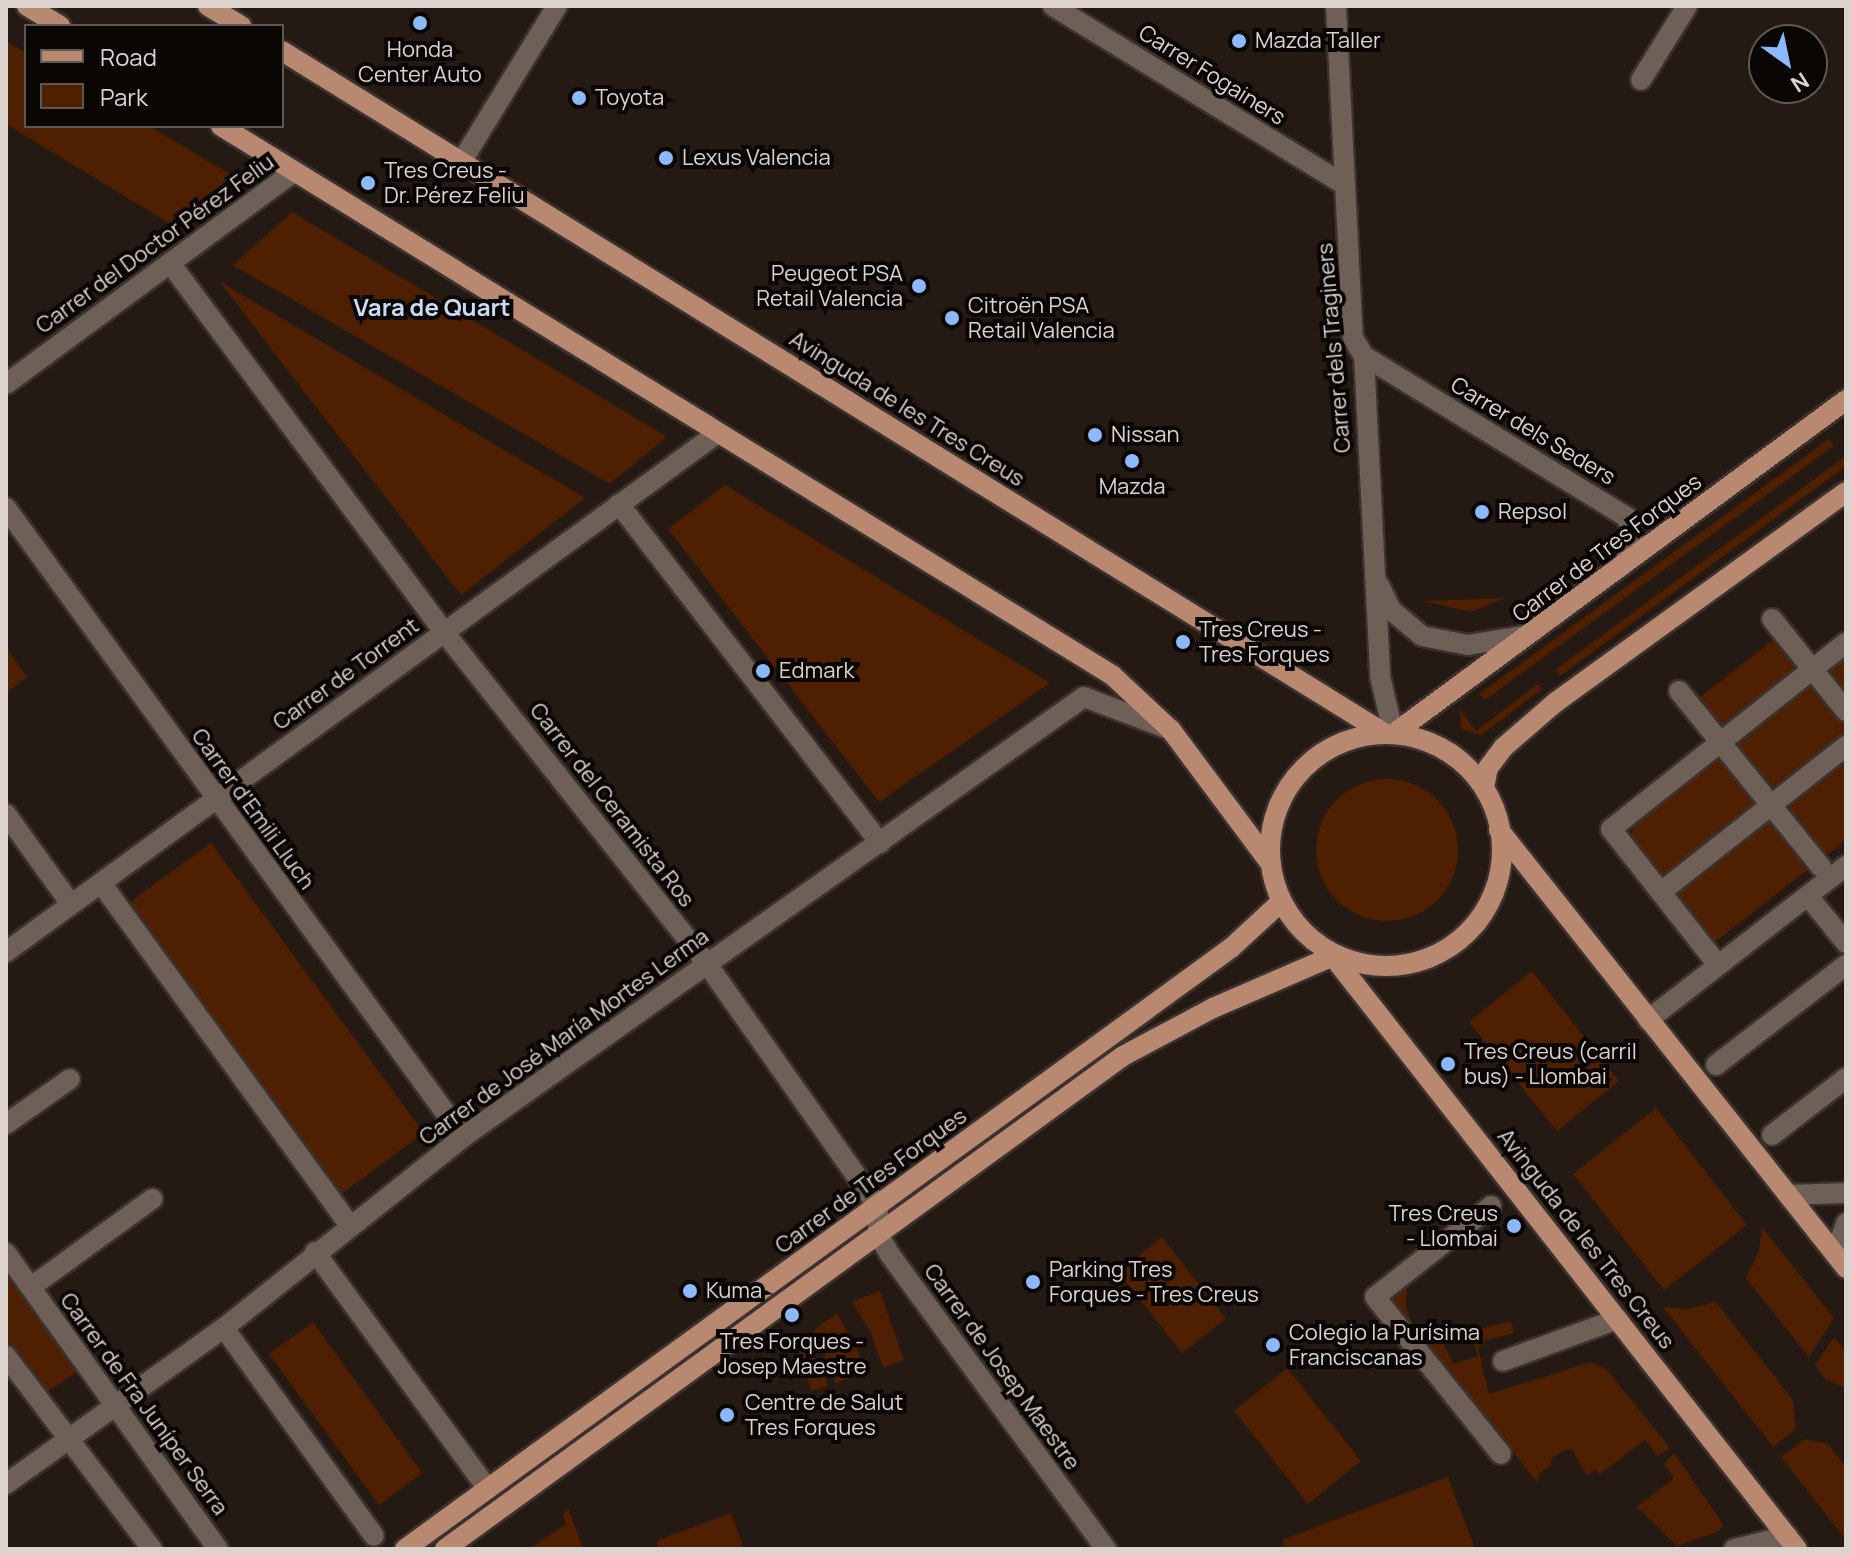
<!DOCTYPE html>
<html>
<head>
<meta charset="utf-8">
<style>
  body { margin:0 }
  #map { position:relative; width:1852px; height:1555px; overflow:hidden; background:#251913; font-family:Manrope,sans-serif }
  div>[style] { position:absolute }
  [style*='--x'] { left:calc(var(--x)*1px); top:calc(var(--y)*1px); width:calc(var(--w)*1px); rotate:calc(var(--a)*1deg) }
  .green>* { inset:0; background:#4f1f01 }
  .round { border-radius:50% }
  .roads { filter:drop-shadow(2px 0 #3b322f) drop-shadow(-2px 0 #3b322f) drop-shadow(0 2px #3b322f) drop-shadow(0 -2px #3b322f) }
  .minor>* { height:20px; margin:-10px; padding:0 10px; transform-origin:10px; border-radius:10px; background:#6e5f57 }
  .major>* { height:20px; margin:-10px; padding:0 10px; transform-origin:10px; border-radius:10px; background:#b88870 }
  .major>.ring { margin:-10px; padding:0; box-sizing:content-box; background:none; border:20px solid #b88870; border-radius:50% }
  .dots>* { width:22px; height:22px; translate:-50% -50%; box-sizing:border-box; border:4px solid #0a0604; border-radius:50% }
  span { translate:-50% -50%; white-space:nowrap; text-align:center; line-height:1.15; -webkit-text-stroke:8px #0a0604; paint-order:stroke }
  .poi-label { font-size:22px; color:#dcd3cf }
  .left { translate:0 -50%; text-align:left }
  .right { translate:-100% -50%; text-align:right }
  .street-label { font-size:22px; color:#dcd3cf }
  .neighbourhood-label { font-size:24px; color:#cadcf5; font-weight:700 }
  .frame { position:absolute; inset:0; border:8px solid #dcd3cf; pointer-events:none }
  .legend { position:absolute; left:24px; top:24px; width:260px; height:104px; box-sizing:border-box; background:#0a0604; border:2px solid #5e5855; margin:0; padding:10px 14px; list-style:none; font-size:24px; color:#dcd3cf }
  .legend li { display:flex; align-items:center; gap:16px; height:40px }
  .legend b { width:40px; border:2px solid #5e5855 }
  .north { position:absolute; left:1748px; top:24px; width:80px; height:80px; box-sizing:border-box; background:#0a0604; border:2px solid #5e5855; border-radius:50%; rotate:147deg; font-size:22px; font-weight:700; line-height:32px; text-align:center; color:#dcd3cf }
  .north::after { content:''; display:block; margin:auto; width:28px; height:36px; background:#8bb9fc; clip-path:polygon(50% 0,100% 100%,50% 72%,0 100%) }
</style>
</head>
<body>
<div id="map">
  <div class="green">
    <i style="clip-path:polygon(6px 41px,26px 53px,26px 126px,149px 126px,237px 178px,177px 228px,6px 124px)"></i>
    <i style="clip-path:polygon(292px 212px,667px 437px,610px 484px,233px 265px)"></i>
    <i style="clip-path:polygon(219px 281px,585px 498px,461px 595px)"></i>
    <i style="clip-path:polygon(1829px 439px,1834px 446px,1485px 700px,1479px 694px)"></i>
    <i style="clip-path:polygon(1843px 458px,1846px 466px,1560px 676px,1555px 670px)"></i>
    <i style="clip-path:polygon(725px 485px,1050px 683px,879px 802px,668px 529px)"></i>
    <i style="clip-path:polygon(1505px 598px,1471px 612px,1423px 601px)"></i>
    <i style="clip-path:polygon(1777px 637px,1800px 667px,1723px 729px,1699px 698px)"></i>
    <i style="clip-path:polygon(6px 647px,27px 677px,6px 693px)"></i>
    <i style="clip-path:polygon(1846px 655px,1846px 840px,1710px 946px,1631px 840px,1633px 829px,1637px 819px)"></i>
    <i style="clip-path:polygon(1538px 684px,1542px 689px,1481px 735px,1461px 728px,1460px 710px,1476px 731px)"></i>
    <i class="round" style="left:1316px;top:779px;width:142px;height:142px"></i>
    <i style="clip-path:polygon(211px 843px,424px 1133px,340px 1195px,127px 904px)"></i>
    <i style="clip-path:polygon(1532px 971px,1619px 1081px,1557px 1131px,1469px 1022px)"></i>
    <i style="clip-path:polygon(1656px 1108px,1747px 1225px,1664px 1290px,1573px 1174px)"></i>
    <i style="clip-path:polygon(1762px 1227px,1834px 1318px,1809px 1357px,1746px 1278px,1759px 1251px)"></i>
    <i style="clip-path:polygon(1162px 1237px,1226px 1319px,1182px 1353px,1118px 1272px)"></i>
    <i style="clip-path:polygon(6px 1253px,87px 1365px,37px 1399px,6px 1356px)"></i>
    <i style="clip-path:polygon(1407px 1281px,1406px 1307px,1416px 1333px,1442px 1326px,1442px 1340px,1453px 1364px,1478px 1356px,1471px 1331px,1511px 1321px,1514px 1333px,1484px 1341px,1478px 1348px,1489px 1394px,1591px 1362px,1607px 1370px,1670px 1448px,1658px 1456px,1645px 1440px,1600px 1474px,1595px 1469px,1587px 1476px,1572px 1450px,1564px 1450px,1550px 1460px,1552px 1464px,1539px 1474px,1537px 1482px,1415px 1331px,1389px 1296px)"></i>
    <i style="clip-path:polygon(880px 1291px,904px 1360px,883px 1368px,871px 1333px,852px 1302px)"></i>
    <i style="clip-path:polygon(1716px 1302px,1793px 1400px,1796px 1429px,1773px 1447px,1663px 1307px,1687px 1309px)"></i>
    <i style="clip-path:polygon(837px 1313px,869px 1372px,835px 1383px,814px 1330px)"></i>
    <i style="clip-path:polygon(313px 1322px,422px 1473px,379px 1505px,269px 1354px)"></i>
    <i style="clip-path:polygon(807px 1334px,828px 1386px,812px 1391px,794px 1344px)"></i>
    <i style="clip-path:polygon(1834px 1337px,1846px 1352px,1846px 1388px,1825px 1379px,1815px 1365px)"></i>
    <i style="clip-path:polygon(1287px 1368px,1361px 1461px,1308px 1504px,1234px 1411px)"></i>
    <i style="clip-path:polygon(1805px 1439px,1828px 1444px,1846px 1467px,1846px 1540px,1781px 1457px)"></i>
    <i style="clip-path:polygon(1674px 1453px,1723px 1524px,1719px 1531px,1677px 1546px,1637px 1507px,1674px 1478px,1664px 1464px)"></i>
    <i style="clip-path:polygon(1448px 1477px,1475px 1549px,1285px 1549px,1282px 1540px)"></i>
    <i style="clip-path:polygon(569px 1509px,583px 1549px,529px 1549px,566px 1524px,563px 1513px)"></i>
    <i style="clip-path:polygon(731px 1513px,744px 1549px,659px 1549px,656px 1541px)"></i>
  </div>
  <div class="roads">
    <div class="minor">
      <i style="--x:1053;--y:6;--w:342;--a:31.5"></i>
      <i style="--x:1336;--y:6;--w:332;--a:87.1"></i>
      <i style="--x:1353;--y:338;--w:21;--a:59"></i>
      <i style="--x:1364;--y:356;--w:320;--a:87.1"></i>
      <i style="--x:1380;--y:676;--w:57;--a:76.9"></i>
      <i style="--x:1641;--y:80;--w:87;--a:-58.1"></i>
      <i style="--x:462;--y:161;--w:182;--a:-58.5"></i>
      <i style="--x:170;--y:263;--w:460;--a:53.4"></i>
      <i style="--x:444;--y:632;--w:424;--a:51.6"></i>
      <i style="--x:707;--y:964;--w:296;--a:54.8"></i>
      <i style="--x:878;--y:1206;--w:28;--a:90"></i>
      <i style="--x:878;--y:1234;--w:24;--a:60"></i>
      <i style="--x:890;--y:1255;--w:365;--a:53.7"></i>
      <i style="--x:1364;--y:356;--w:308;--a:31.5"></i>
      <i style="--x:1627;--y:517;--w:29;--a:74"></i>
      <i style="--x:1635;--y:545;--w:25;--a:122"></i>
      <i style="--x:6;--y:384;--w:358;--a:-36.4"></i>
      <i style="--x:619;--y:504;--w:428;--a:52.4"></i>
      <i style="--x:6;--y:508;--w:777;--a:54"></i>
      <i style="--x:1379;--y:585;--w:28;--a:64"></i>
      <i style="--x:1391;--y:610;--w:40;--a:40"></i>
      <i style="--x:1422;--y:636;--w:47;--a:11.1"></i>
      <i style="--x:1468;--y:645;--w:56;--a:-9.3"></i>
      <i style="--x:1772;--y:619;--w:118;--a:51.2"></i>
      <i style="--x:1679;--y:691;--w:226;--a:51.1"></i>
      <i style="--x:6;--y:814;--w:111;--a:54.2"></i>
      <i style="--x:101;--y:883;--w:422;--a:54"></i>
      <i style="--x:1661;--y:892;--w:236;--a:-38.3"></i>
      <i style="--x:1808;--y:896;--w:60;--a:51"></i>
      <i style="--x:6;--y:952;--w:877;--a:-36.1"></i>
      <i style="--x:1718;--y:965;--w:173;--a:-128.2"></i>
      <i style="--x:1611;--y:829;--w:300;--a:-38.4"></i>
      <i style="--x:1648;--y:1020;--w:251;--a:-37.9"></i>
      <i style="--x:1716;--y:1065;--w:164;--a:-37.6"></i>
      <i style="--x:6;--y:1124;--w:78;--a:-35.1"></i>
      <i style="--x:1772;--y:1135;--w:93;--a:-37.6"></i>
      <i style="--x:1788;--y:1195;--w:58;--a:-2"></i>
      <i style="--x:1491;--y:1206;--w:147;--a:141.9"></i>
      <i style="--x:1375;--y:1297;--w:201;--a:51.3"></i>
      <i style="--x:315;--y:1252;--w:293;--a:53.9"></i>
      <i style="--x:6;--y:1253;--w:364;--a:54.4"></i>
      <i style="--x:1835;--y:1254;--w:33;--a:-70"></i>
      <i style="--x:31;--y:1287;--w:150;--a:-36"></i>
      <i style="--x:224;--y:1328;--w:256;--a:54.2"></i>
      <i style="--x:6;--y:1356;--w:242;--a:52.9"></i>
      <i style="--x:1503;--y:1361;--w:122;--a:-20.1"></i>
      <i style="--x:6;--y:1484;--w:268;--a:-35.6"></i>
      <i style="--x:224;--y:1328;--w:306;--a:-38.6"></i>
      <i style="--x:463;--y:1137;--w:761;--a:-35.32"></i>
      <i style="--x:1084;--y:697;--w:93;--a:20.8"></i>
      <i style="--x:1734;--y:1549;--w:55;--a:-13.8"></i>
    </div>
    <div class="major">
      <i style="--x:27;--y:6;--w:39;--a:31"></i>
      <i style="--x:208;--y:6;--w:39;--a:31"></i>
      <i style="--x:282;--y:51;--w:1296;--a:31.75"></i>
      <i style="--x:221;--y:126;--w:1047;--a:31.64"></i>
      <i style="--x:1112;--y:675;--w:81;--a:43"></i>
      <i style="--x:1171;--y:730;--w:167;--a:53.3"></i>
      <i style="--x:1396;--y:732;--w:559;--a:-36.42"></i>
      <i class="ring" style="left:1270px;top:734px;width:212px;height:212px"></i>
      <i style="--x:1484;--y:788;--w:20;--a:-79"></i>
      <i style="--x:1488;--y:768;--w:26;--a:-53"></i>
      <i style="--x:1504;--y:747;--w:69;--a:-40.9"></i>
      <i style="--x:1556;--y:702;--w:358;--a:-35.9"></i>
      <i style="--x:1499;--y:830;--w:559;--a:51.61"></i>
      <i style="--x:1335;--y:959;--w:749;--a:51.94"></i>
      <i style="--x:405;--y:1549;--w:1022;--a:-36.04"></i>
      <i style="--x:1231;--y:948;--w:68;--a:-42.6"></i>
      <i style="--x:445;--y:1549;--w:838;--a:-36.02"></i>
      <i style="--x:1123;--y:1056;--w:102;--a:-28.1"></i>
      <i style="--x:1213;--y:1008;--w:129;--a:-23.4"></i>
    </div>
  </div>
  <div class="dots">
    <i style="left:420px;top:23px;background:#8bb9fc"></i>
    <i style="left:1239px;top:41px;background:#8bb9fc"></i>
    <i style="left:579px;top:98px;background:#8bb9fc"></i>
    <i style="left:666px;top:158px;background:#8bb9fc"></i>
    <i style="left:368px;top:183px;background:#8bb9fc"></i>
    <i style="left:919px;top:286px;background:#8bb9fc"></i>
    <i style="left:952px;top:318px;background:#8bb9fc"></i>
    <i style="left:1095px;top:435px;background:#8bb9fc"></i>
    <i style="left:1132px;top:461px;background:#8bb9fc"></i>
    <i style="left:1482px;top:512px;background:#8bb9fc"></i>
    <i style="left:1183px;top:642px;background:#8bb9fc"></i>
    <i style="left:763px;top:671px;background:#8bb9fc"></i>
    <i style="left:1448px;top:1064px;background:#8bb9fc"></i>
    <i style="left:1514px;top:1226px;background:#8bb9fc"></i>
    <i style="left:1033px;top:1282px;background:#8bb9fc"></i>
    <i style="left:690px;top:1291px;background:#8bb9fc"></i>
    <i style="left:792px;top:1315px;background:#8bb9fc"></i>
    <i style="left:1273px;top:1345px;background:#8bb9fc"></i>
    <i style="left:727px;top:1415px;background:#8bb9fc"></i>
  </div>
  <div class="poi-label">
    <span class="left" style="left:1255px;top:41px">Mazda Taller</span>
    <span style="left:420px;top:62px">Honda<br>Center Auto</span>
    <span class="left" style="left:595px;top:98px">Toyota</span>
    <span class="left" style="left:682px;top:158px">Lexus Valencia</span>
    <span class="left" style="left:384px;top:183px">Tres Creus -<br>Dr. Pérez Feliu</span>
    <span class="right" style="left:903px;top:286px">Peugeot PSA<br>Retail Valencia</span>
    <span class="left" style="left:968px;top:318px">Citroën PSA<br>Retail Valencia</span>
    <span class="left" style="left:1111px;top:435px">Nissan</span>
    <span style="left:1132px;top:487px">Mazda</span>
    <span class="left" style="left:1498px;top:512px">Repsol</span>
    <span class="left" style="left:1199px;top:642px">Tres Creus -<br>Tres Forques</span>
    <span class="left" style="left:779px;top:671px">Edmark</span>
    <span class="left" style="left:1464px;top:1064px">Tres Creus (carril<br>bus) - Llombai</span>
    <span class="right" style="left:1498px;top:1226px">Tres Creus<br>- Llombai</span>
    <span class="left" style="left:1049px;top:1282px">Parking Tres<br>Forques - Tres Creus</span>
    <span class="left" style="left:706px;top:1291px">Kuma</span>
    <span class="left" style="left:1289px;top:1345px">Colegio la Purísima<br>Franciscanas</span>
    <span style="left:792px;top:1354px">Tres Forques -<br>Josep Maestre</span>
    <span class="left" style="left:745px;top:1415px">Centre de Salut<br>Tres Forques</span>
  </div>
  <div class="street-label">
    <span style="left:1212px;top:75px;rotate:32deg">Carrer Fogainers</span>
    <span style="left:155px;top:244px;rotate:-36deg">Carrer del Doctor Pérez Feliu</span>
    <span style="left:1334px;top:348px;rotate:-95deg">Carrer dels Traginers</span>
    <span style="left:907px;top:409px;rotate:32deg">Avinguda de les Tres Creus</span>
    <span style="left:1533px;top:431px;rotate:31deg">Carrer dels Seders</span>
    <span style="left:1607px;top:548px;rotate:-37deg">Carrer de Tres Forques</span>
    <span style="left:346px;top:674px;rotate:-36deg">Carrer de Torrent</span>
    <span style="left:612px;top:805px;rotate:52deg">Carrer del Ceramista Ros</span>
    <span style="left:253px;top:809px;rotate:54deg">Carrer d'Emili Lluch</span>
    <span style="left:564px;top:1037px;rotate:-36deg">Carrer de José María Mortes Lerma</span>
    <span style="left:871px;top:1181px;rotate:-36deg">Carrer de Tres Forques</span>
    <span style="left:1586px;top:1239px;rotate:52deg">Avinguda de les Tres Creus</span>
    <span style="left:1002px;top:1367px;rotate:54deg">Carrer de Josep Maestre</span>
    <span style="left:144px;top:1404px;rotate:54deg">Carrer de Fra Juníper Serra</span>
  </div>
  <div class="neighbourhood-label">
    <span style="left:432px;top:307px">Vara de Quart</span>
  </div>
  <div class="frame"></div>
  <ul class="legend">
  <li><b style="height:10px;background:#b88870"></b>Road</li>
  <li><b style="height:22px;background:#4f1f01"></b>Park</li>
  </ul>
  <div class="north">N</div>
</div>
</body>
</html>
